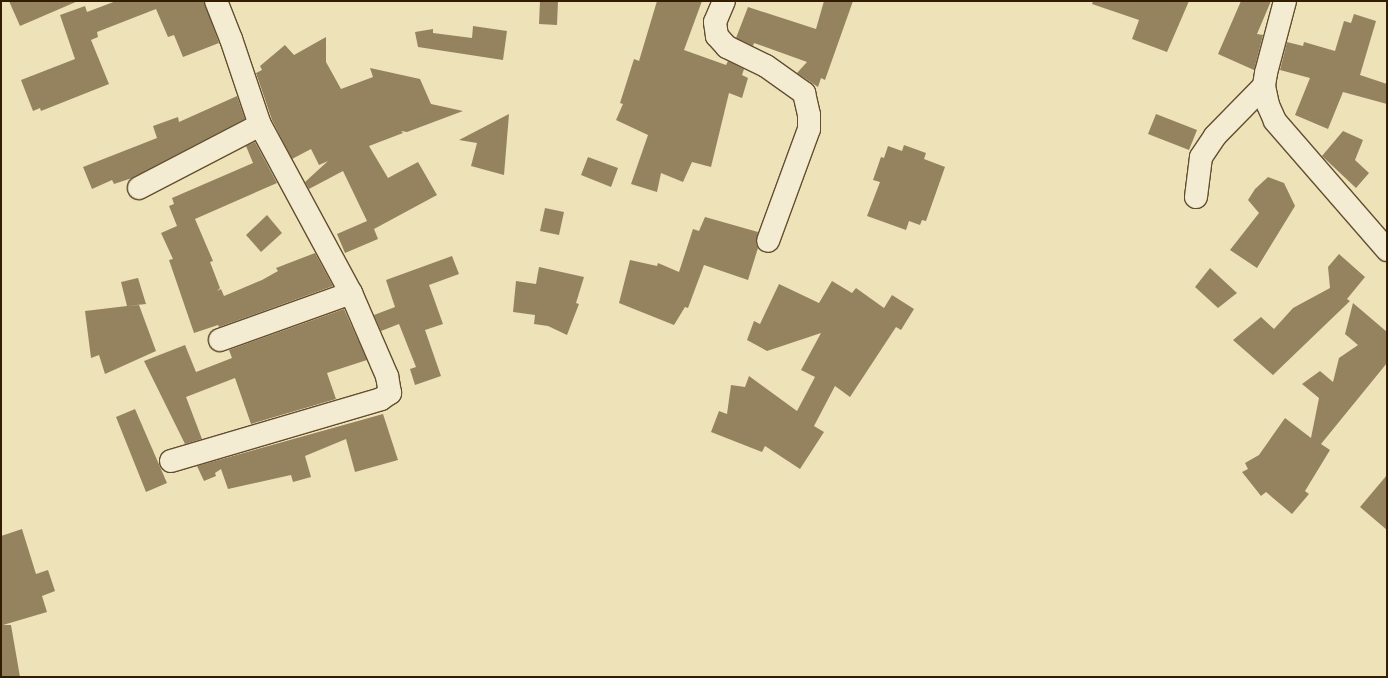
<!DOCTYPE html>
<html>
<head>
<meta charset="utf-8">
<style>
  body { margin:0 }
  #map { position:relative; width:1388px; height:678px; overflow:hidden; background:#eee2b9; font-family:"IM FELL Double Pica",serif }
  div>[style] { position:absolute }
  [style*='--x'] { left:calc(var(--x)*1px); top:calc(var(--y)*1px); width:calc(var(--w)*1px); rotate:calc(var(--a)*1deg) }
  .building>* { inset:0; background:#958360 }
  .roads { filter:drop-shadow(1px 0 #624e2e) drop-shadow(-1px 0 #624e2e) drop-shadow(0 1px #624e2e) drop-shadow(0 -1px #624e2e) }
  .minor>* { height:22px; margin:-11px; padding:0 11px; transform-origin:11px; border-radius:11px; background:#f4ecd2 }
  span { translate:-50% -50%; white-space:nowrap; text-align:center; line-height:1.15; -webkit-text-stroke:4px #f4ecd2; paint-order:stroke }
  .frame { position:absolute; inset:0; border:2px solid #341c00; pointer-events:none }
</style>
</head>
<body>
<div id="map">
  <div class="building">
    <i style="clip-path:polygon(9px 1px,78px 1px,20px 26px)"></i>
    <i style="clip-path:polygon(116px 1px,204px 1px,219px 43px,183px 57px,174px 35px,168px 37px,156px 9px,97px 32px,98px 37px,91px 40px,109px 84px,41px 111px,40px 108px,33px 111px,21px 80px,75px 59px,60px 15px,85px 6px,87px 12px)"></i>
    <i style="clip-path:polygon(540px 1px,558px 1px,557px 25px,539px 24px)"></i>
    <i style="clip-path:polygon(657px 1px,702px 1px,684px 50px,726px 65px,728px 61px,744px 69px,742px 75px,748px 78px,742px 98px,729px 93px,711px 167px,692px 162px,683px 182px,661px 173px,657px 192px,631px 184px,648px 135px,616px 120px,623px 104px,620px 103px,634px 59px,639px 61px)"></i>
    <i style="clip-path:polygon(824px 1px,853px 1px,825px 80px,821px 78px,818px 87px,797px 73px,807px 62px,754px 43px,753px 46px,736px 38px,748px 7px,816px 29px)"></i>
    <i style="clip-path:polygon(1093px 1px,1189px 1px,1167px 52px,1132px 39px,1139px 20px,1092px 4px)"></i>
    <i style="clip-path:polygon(1241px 1px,1271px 1px,1257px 34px,1263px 35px,1254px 70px,1218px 54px)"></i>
    <i style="clip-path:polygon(1354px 14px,1376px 21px,1360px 75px,1387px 84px,1387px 104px,1343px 92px,1328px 129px,1295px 115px,1310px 78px,1280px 70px,1287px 42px,1303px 46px,1304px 42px,1335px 51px,1344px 21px,1351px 23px)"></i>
    <i style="clip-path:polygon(473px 26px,507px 31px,503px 60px,418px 47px,415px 32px,433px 29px,433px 33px,472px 38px)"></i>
    <i style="clip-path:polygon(326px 37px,326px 62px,341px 89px,373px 77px,370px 68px,420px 79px,431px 104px,463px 111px,407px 132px,401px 131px,403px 133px,369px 146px,388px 178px,418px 162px,437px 195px,374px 229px,378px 239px,345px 253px,337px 234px,367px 221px,343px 171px,309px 189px,305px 182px,328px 161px,319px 165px,311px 149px,292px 159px,272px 120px,256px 73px,262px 70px,260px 66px,285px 45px,294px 55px)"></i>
    <i style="clip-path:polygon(237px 96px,245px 119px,132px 178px,114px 184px,112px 180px,92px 189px,83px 167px,157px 138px,153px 126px,178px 117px,179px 122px)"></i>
    <i style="clip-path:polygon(509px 114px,504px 175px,471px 166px,477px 143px,459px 140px)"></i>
    <i style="clip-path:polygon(1156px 114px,1197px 130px,1189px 150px,1148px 134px)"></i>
    <i style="clip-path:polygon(1343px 131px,1363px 140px,1355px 160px,1369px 173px,1356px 188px,1322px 156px)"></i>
    <i style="clip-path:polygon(255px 142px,277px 183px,195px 219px,213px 261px,210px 262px,220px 288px,217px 291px,221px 289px,224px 296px,262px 280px,278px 271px,276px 268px,315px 253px,333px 286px,219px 327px,218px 325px,194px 333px,169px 260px,173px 259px,161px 233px,177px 226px,169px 206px,174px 204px,172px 198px,253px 163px,246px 146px)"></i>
    <i style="clip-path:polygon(904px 145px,926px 153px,924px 159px,945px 167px,926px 221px,922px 220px,920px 225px,909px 221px,906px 230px,867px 216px,880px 182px,873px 180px,881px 157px,884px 158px,888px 146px,902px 151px)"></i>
    <i style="clip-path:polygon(588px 157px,618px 168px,611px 187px,581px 175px)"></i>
    <i style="clip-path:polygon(1268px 177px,1284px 183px,1295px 206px,1257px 268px,1230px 250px,1259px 213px,1248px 200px,1255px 189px)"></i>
    <i style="clip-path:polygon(545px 208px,564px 212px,559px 235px,540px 231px)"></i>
    <i style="clip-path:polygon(267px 215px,282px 233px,261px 252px,246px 235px)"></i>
    <i style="clip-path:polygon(705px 217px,758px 232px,756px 243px,758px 248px,748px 280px,704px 265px,688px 308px,685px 307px,674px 325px,619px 303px,630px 260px,657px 266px,658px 263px,679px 272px,693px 229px,699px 231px)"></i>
    <i style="clip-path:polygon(1339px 254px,1365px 277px,1347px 299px,1350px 301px,1273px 375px,1233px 340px,1261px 317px,1274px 329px,1293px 308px,1330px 288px,1328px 267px)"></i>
    <i style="clip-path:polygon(452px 256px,459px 274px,429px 285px,443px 324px,425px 330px,441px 376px,415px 385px,410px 369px,416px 367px,399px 324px,381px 331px,374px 315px,395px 307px,386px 280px)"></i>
    <i style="clip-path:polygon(539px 267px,584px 277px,576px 303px,579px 304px,567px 335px,548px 326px,534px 324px,535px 315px,513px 312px,516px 281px,536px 284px)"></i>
    <i style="clip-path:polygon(1210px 268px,1237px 293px,1218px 308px,1195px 287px)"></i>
    <i style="clip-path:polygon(138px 278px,146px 304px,127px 306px,139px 305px,156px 351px,105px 374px,99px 355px,91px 358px,85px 311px,127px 306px,121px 282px)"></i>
    <i style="clip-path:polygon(832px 281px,852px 293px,856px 288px,884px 308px,892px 295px,914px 309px,901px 330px,896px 327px,850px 397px,835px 386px,814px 426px,824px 432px,800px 469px,765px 446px,762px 452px,711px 432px,719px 411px,727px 414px,731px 385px,745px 387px,749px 376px,797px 411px,815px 377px,801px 370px,821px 333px,767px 351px,747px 340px,754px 321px,760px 324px,779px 284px,819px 303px)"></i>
    <i style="clip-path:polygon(1353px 303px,1387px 332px,1387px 363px,1321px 444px,1330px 450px,1305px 491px,1309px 494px,1292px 514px,1266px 492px,1261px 496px,1242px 472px,1248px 469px,1245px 463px,1259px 455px,1285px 418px,1311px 438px,1319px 398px,1302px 384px,1320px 371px,1333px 382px,1339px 358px,1358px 345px,1345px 334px)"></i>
    <i style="clip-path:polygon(344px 309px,367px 360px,327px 373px,336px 399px,251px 424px,235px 378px,186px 397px,202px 439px,185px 444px,144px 361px,185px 345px,196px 372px,232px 358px,229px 350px)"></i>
    <i style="clip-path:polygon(135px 409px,167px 483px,146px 492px,116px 417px)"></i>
    <i style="clip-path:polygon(383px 414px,398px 460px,355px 472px,346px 439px,305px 456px,311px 477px,293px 482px,291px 475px,228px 489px,221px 469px,215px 473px,216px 476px,204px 481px,197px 466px)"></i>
    <i style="clip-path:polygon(1387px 475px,1387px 530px,1360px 507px)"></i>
    <i style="clip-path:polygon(22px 529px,36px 574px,48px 570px,55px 591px,42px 596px,47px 612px,3px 625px,11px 625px,20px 677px,1px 677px,1px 536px)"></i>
  </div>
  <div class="roads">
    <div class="minor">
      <i style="--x:724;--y:1;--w:23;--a:113"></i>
      <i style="--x:715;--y:22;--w:14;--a:82"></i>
      <i style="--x:717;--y:36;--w:15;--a:48"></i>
      <i style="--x:727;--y:47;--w:43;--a:26"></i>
      <i style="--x:766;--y:66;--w:47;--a:35.4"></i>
      <i style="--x:804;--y:93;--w:23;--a:77"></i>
      <i style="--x:809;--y:115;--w:14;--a:90"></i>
      <i style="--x:809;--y:129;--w:119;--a:110.1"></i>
      <i style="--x:1285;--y:1;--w:74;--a:104.8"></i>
      <i style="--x:1266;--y:73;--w:13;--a:99"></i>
      <i style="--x:1264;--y:86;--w:19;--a:78"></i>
      <i style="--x:1268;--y:105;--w:17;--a:66"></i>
      <i style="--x:1275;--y:121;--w:171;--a:49"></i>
      <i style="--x:139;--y:188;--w:136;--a:-27.5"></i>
      <i style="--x:1196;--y:197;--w:40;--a:-82.9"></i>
      <i style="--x:1201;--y:157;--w:25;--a:-56"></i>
      <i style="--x:1215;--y:136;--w:70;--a:-45.6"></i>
      <i style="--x:220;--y:340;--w:139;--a:-19.7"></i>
      <i style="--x:171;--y:461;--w:219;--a:-16.4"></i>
      <i style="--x:381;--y:399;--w:11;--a:-34"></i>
      <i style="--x:390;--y:393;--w:17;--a:-100"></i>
      <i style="--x:387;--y:376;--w:90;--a:-113.4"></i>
      <i style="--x:351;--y:293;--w:191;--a:-118.4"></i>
      <i style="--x:260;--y:125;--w:91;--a:-108.6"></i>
      <i style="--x:231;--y:39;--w:41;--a:-111.5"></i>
    </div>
  </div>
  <div class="frame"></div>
</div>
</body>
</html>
